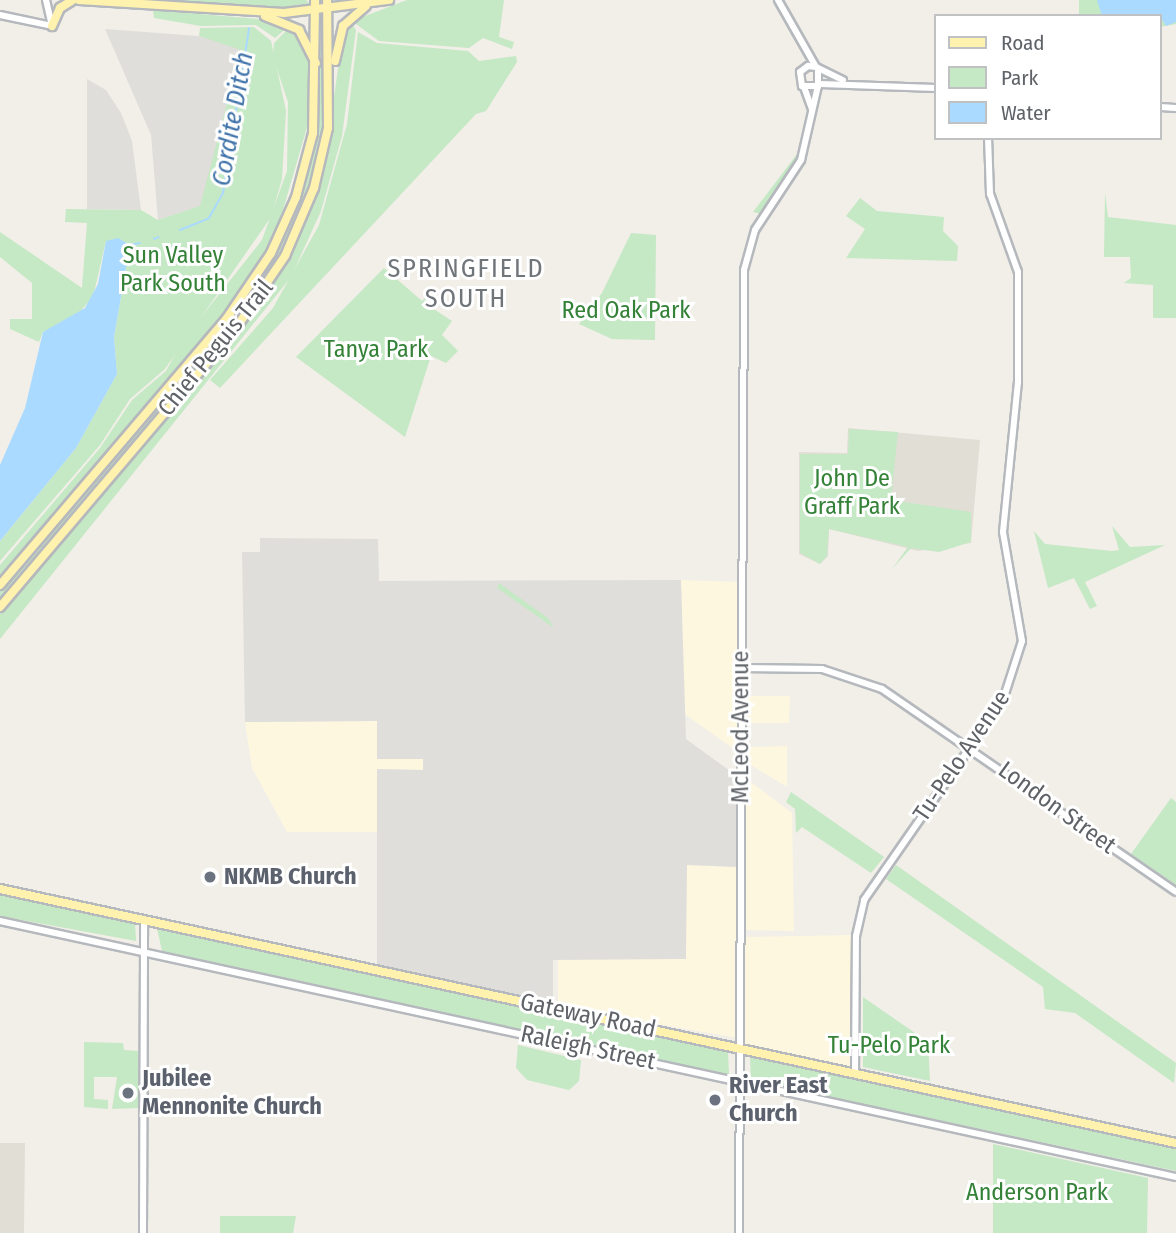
<!DOCTYPE html>
<html>
<head>
<meta charset="utf-8">
<style>
  body { margin:0 }
  #map { position:relative; width:1176px; height:1233px; overflow:hidden; background:#f1efe8; font-family:"Fira Sans Condensed",sans-serif }
  div>[style] { position:absolute }
  [style*='--x'] { left:calc(var(--x)*1px); top:calc(var(--y)*1px); width:calc(var(--w)*1px); rotate:calc(var(--a)*1deg) }
  .commercial>* { inset:0; background:#fef7e0 }
  .industrial>* { inset:0; background:#e0deda }
  .education>* { inset:0; background:#e1ded6 }
  .green>* { inset:0; background:#c5e8c5 }
  .water>* { inset:0; background:#aadaff }
  .stream>* { height:2px; margin:-1px; padding:0 1px; transform-origin:1px; border-radius:1px; background:#aadaff }
  .roads { filter:drop-shadow(2px 0 #b5b8bc) drop-shadow(-2px 0 #b5b8bc) drop-shadow(0 2px #b5b8bc) drop-shadow(0 -2px #b5b8bc) }
  .minor>* { height:6px; margin:-3px; padding:0 3px; transform-origin:3px; border-radius:3px; background:#fff }
  .major>* { height:8px; margin:-4px; padding:0 4px; transform-origin:4px; border-radius:4px; background:#fff2af }
  .dots>* { width:19px; height:19px; translate:-50% -50%; box-sizing:border-box; border:4px solid #fff; border-radius:50% }
  span { translate:-50% -50%; white-space:nowrap; text-align:center; line-height:1.15; -webkit-text-stroke:6px #fff; paint-order:stroke }
  .park-label { font-size:24px; color:#348238 }
  .street-label { font-size:24px; color:#5f6368 }
  .worship-label { font-size:24px; color:#5b616d; font-weight:700 }
  .left { translate:0 -50%; text-align:left }
  .water-label { font-size:26px; color:#4174aa; font-style:italic }
  .neighbourhood-label { font-size:26px; color:#70757a; letter-spacing:2px }
  .legend { position:absolute; left:934px; top:14px; width:228px; height:126px; box-sizing:border-box; background:#fff; border:2px solid #bfc1c3; margin:0; padding:9px 12px; list-style:none; font-size:21px; color:#5f6368 }
  .legend li { display:flex; align-items:center; gap:14px; height:35px }
  .legend b { width:35px; border:2px solid #bfc1c3 }
</style>
</head>
<body>
<div id="map">
  <div class="commercial">
    <i style="clip-path:polygon(681px 580px,738px 582px,737px 751px,683px 713px)"></i>
    <i style="clip-path:polygon(748px 696px,790px 696px,789px 723px,748px 723px)"></i>
    <i style="clip-path:polygon(378px 721px,423px 759px,423px 770px,377px 769px,377px 832px,287px 832px,252px 768px,245px 722px)"></i>
    <i style="clip-path:polygon(787px 746px,787px 787px,746px 762px,747px 747px)"></i>
    <i style="clip-path:polygon(744px 777px,792px 813px,794px 931px,744px 930px)"></i>
    <i style="clip-path:polygon(687px 865px,739px 867px,738px 1038px,558px 1007px,558px 959px)"></i>
    <i style="clip-path:polygon(853px 935px,851px 1070px,743px 1044px,744px 937px)"></i>
  </div>
  <div class="industrial">
    <i style="clip-path:polygon(105px 29px,211px 37px,241px 49px,201px 206px,158px 220px,151px 135px)"></i>
    <i style="clip-path:polygon(87px 79px,106px 90px,121px 113px,132px 141px,141px 210px,87px 209px)"></i>
    <i style="clip-path:polygon(260px 538px,378px 539px,379px 581px,681px 580px,686px 739px,737px 776px,739px 867px,687px 865px,686px 959px,553px 960px,553px 1005px,377px 967px,377px 769px,423px 770px,423px 759px,377px 759px,377px 721px,245px 722px,242px 552px,260px 552px)"></i>
  </div>
  <div class="education">
    <i style="clip-path:polygon(848px 428px,980px 440px,971px 543px,918px 551px,829px 529px,828px 556px,820px 564px,799px 554px,799px 452px,847px 453px)"></i>
    <i style="clip-path:polygon(0 1143px,25px 1143px,24px 1233px,0 1233px)"></i>
  </div>
  <div class="green">
    <i style="clip-path:polygon(152px 0,306px 0,311px 5px,265px 10px)"></i>
    <i style="clip-path:polygon(407px 0,504px 0,499px 37px,514px 42px,512px 49px,483px 38px,469px 48px,379px 41px,352px 21px)"></i>
    <i style="clip-path:polygon(1079px 0,1176px 0,1176px 24px,1160px 27px,1160px 16px,1079px 16px)"></i>
    <i style="clip-path:polygon(153px 10px,270px 20px,289px 26px,275px 38px,256px 25px,201px 26px,154px 18px)"></i>
    <i style="clip-path:polygon(323px 16px,322px 145px,287px 246px,253px 302px,0 602px,0 589px,234px 314px,273px 256px,311px 157px)"></i>
    <i style="clip-path:polygon(351px 22px,356px 30px,342px 136px,321px 211px,291px 277px,0 639px,0 614px,233px 340px,280px 274px,323px 174px,339px 62px)"></i>
    <i style="clip-path:polygon(290px 27px,311px 58px,310px 117px,276px 234px,226px 312px,0 578px,0 565px,100px 448px,132px 400px,166px 371px,183px 340px,262px 240px,287px 171px,288px 102px,273px 57px,274px 43px)"></i>
    <i style="clip-path:polygon(200px 28px,254px 27px,271px 41px,286px 111px,282px 179px,271px 217px,165px 369px,130px 399px,100px 445px,0 561px,0 541px,76px 448px,117px 374px,114px 337px,130px 245px,106px 241px,93px 297px,76px 316px,43px 332px,39px 342px,10px 329px,10px 319px,32px 319px,32px 283px,0 257px,0 232px,82px 288px,87px 223px,65px 222px,66px 209px,141px 210px,158px 220px,200px 206px,241px 50px,199px 36px)"></i>
    <i style="clip-path:polygon(358px 32px,377px 43px,468px 51px,479px 61px,516px 56px,517px 62px,486px 111px,476px 114px,220px 388px,210px 380px,273px 308px,319px 225px,347px 124px)"></i>
    <i style="clip-path:polygon(800px 150px,780px 189px,761px 214px,753px 212px)"></i>
    <i style="clip-path:polygon(1105px 193px,1108px 217px,1176px 225px,1176px 318px,1153px 318px,1153px 285px,1124px 283px,1131px 278px,1130px 257px,1104px 257px)"></i>
    <i style="clip-path:polygon(860px 198px,877px 211px,944px 217px,943px 231px,958px 246px,957px 261px,846px 258px,865px 229px,846px 216px)"></i>
    <i style="clip-path:polygon(631px 233px,656px 235px,655px 340px,612px 339px,579px 324px,602px 293px)"></i>
    <i style="clip-path:polygon(384px 268px,422px 301px,432px 291px,426px 304px,452px 321px,442px 335px,458px 351px,446px 363px,431px 356px,405px 437px,296px 357px)"></i>
    <i style="clip-path:polygon(849px 429px,898px 432px,891px 500px,971px 512px,971px 542px,939px 552px,911px 548px,892px 569px,908px 547px,829px 529px,827px 556px,820px 564px,800px 553px,800px 454px,848px 454px)"></i>
    <i style="clip-path:polygon(1112px 526px,1130px 547px,1165px 545px,1085px 582px,1097px 606px,1090px 609px,1074px 578px,1048px 588px,1034px 531px,1045px 544px,1112px 551px,1119px 550px)"></i>
    <i style="clip-path:polygon(499px 583px,548px 618px,554px 628px,497px 588px)"></i>
    <i style="clip-path:polygon(791px 792px,884px 857px,871px 873px,802px 827px,796px 833px,795px 809px,786px 802px)"></i>
    <i style="clip-path:polygon(1171px 798px,1176px 802px,1176px 885px,1131px 854px)"></i>
    <i style="clip-path:polygon(896px 865px,1176px 1063px,1174px 1083px,1075px 1013px,1045px 1009px,1043px 987px,886px 879px)"></i>
    <i style="clip-path:polygon(0 892px,135px 922px,136px 941px,0 916px)"></i>
    <i style="clip-path:polygon(157px 928px,728px 1052px,729px 1075px,162px 951px)"></i>
    <i style="clip-path:polygon(863px 997px,928px 1042px,930px 1081px,863px 1067px)"></i>
    <i style="clip-path:polygon(84px 1042px,123px 1043px,124px 1050px,138px 1051px,138px 1108px,112px 1109px,117px 1077px,94px 1077px,94px 1099px,108px 1100px,108px 1109px,84px 1107px)"></i>
    <i style="clip-path:polygon(518px 1045px,581px 1060px,579px 1081px,569px 1090px,527px 1080px,516px 1068px)"></i>
    <i style="clip-path:polygon(750px 1056px,1176px 1147px,1176px 1171px,751px 1080px)"></i>
    <i style="clip-path:polygon(993px 1144px,1148px 1178px,1147px 1233px,993px 1233px)"></i>
    <i style="clip-path:polygon(220px 1216px,296px 1216px,293px 1233px,220px 1233px)"></i>
  </div>
  <div class="water">
    <i style="clip-path:polygon(1097px 0,1176px 0,1176px 22px,1166px 26px,1160px 16px,1102px 16px)"></i>
    <i style="clip-path:polygon(118px 238px,130px 245px,114px 337px,117px 374px,76px 448px,0 541px,0 465px,25px 408px,43px 332px,85px 308px,98px 284px,106px 241px)"></i>
  </div>
  <div class="stream">
    <i style="--x:180;--y:230;--w:31;--a:-22"></i>
    <i style="--x:209;--y:218;--w:29;--a:-61"></i>
    <i style="--x:223;--y:193;--w:167;--a:-81"></i>
    <i style="--x:154;--y:239;--w:5;--a:-22"></i>
    <i style="--x:130;--y:245;--w:10;--a:-11"></i>
  </div>
  <div class="roads">
    <div class="minor">
      <i style="--x:778;--y:0;--w:77;--a:60.4"></i>
      <i style="--x:0;--y:15;--w:53;--a:11.9"></i>
      <i style="--x:52;--y:26;--w:27;--a:-103"></i>
      <i style="--x:818;--y:69;--w:17;--a:90"></i>
      <i style="--x:818;--y:86;--w:16;--a:180"></i>
      <i style="--x:802;--y:86;--w:14;--a:-98"></i>
      <i style="--x:800;--y:72;--w:10;--a:-37"></i>
      <i style="--x:808;--y:66;--w:8;--a:7"></i>
      <i style="--x:816;--y:67;--w:30;--a:26"></i>
      <i style="--x:820;--y:84;--w:116;--a:2"></i>
      <i style="--x:804;--y:87;--w:23;--a:70"></i>
      <i style="--x:1160;--y:107;--w:16;--a:4"></i>
      <i style="--x:742;--y:668;--w:80;--a:0.7"></i>
      <i style="--x:822;--y:669;--w:63;--a:18.4"></i>
      <i style="--x:882;--y:689;--w:357;--a:34.6"></i>
      <i style="--x:0;--y:921;--w:1204;--a:12.28"></i>
      <i style="--x:855;--y:1074;--w:138;--a:-89.6"></i>
      <i style="--x:856;--y:936;--w:37;--a:-77"></i>
      <i style="--x:864;--y:900;--w:244;--a:-55.2"></i>
      <i style="--x:1003;--y:700;--w:62;--a:-72.1"></i>
      <i style="--x:1022;--y:641;--w:111;--a:-99.9"></i>
      <i style="--x:1003;--y:532;--w:151;--a:-84.3"></i>
      <i style="--x:1018;--y:382;--w:110;--a:-90"></i>
      <i style="--x:1018;--y:272;--w:83;--a:-109.7"></i>
      <i style="--x:990;--y:194;--w:56;--a:-92"></i>
      <i style="--x:143;--y:1233;--w:313;--a:-89.8"></i>
      <i style="--x:739;--y:1233;--w:963;--a:-89.7"></i>
      <i style="--x:744;--y:270;--w:41;--a:-74.6"></i>
      <i style="--x:755;--y:230;--w:84;--a:-56.7"></i>
      <i style="--x:801;--y:160;--w:76;--a:-77.1"></i>
    </div>
    <div class="major">
      <i style="--x:79;--y:0;--w:205;--a:3.6"></i>
      <i style="--x:284;--y:13;--w:106;--a:-7.1"></i>
      <i style="--x:265;--y:16;--w:37;--a:22"></i>
      <i style="--x:299;--y:30;--w:37;--a:63"></i>
      <i style="--x:52;--y:26;--w:20;--a:-66"></i>
      <i style="--x:60;--y:8;--w:15;--a:-32"></i>
      <i style="--x:335;--y:61;--w:36;--a:-77"></i>
      <i style="--x:343;--y:26;--w:30;--a:-41"></i>
      <i style="--x:0;--y:585;--w:350;--a:-49.6"></i>
      <i style="--x:227;--y:318;--w:78;--a:-55.9"></i>
      <i style="--x:271;--y:253;--w:61;--a:-65.9"></i>
      <i style="--x:296;--y:197;--w:66;--a:-75.1"></i>
      <i style="--x:313;--y:133;--w:133;--a:-89.1"></i>
      <i style="--x:0;--y:607;--w:362;--a:-49.7"></i>
      <i style="--x:234;--y:331;--w:91;--a:-55.8"></i>
      <i style="--x:285;--y:256;--w:74;--a:-66.9"></i>
      <i style="--x:314;--y:188;--w:62;--a:-76.9"></i>
      <i style="--x:328;--y:128;--w:128;--a:-90.4"></i>
      <i style="--x:0;--y:889;--w:1203;--a:12.19"></i>
    </div>
  </div>
  <div class="dots">
    <i style="left:210px;top:877px;background:#6b7280"></i>
    <i style="left:128px;top:1093px;background:#6b7280"></i>
    <i style="left:715px;top:1100px;background:#6b7280"></i>
  </div>
  <div class="park-label">
    <span style="left:173px;top:270px">Sun Valley<br>Park South</span>
    <span style="left:626px;top:311px">Red Oak Park</span>
    <span style="left:376px;top:350px">Tanya Park</span>
    <span style="left:852px;top:493px">John De<br>Graff Park</span>
    <span style="left:889px;top:1046px">Tu-Pelo Park</span>
    <span style="left:1037px;top:1193px">Anderson Park</span>
  </div>
  <div class="street-label">
    <span style="left:216px;top:348px;rotate:-51deg">Chief Peguis Trail</span>
    <span style="left:741px;top:727px;rotate:-90deg">McLeod Avenue</span>
    <span style="left:962px;top:756px;rotate:-56deg">Tu-Pelo Avenue</span>
    <span style="left:1057px;top:808px;rotate:36deg">London Street</span>
    <span style="left:588px;top:1016px;rotate:12deg">Gateway Road</span>
    <span style="left:588px;top:1048px;rotate:12deg">Raleigh Street</span>
  </div>
  <div class="worship-label">
    <span class="left" style="left:224px;top:877px">NKMB Church</span>
    <span class="left" style="left:142px;top:1093px">Jubilee<br>Mennonite Church</span>
    <span class="left" style="left:729px;top:1100px">River East<br>Church</span>
  </div>
  <div class="water-label">
    <span style="left:233px;top:119px;rotate:-80deg">Cordite Ditch</span>
  </div>
  <div class="neighbourhood-label">
    <span style="left:466px;top:284px">SPRINGFIELD<br>SOUTH</span>
  </div>
  <ul class="legend">
  <li><b style="height:9px;background:#fff2af"></b>Road</li>
  <li><b style="height:19px;background:#c5e8c5"></b>Park</li>
  <li><b style="height:19px;background:#aadaff"></b>Water</li>
  </ul>
</div>
</body>
</html>
